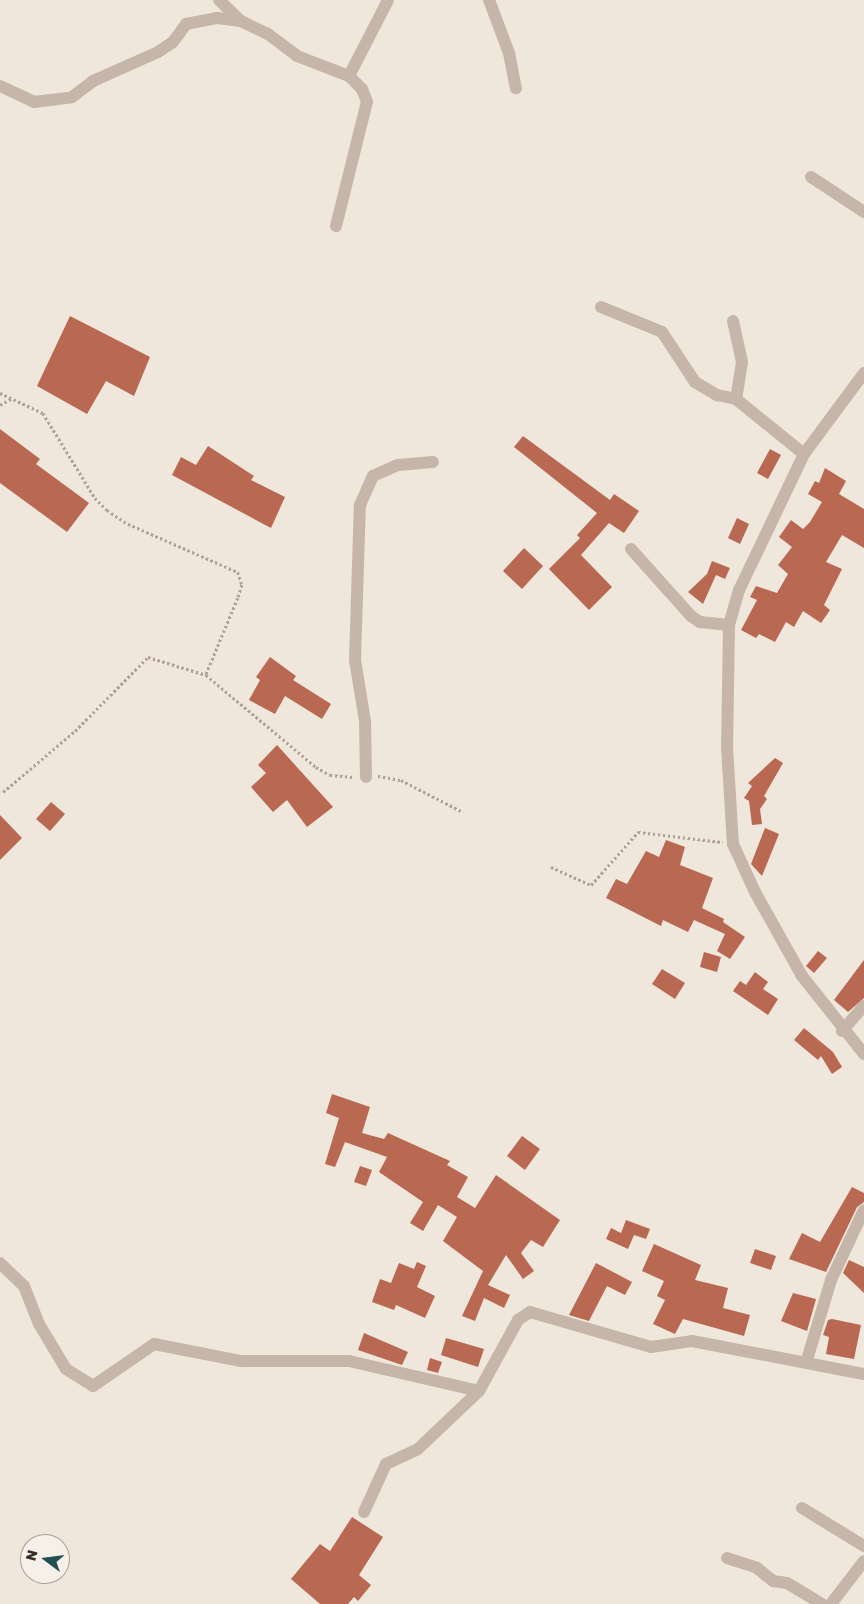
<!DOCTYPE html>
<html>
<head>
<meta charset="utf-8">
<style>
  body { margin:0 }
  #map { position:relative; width:864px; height:1604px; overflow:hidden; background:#efe6dc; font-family:"Golos Text",sans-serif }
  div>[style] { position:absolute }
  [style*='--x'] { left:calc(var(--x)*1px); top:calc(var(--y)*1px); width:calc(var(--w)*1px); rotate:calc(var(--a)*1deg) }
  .building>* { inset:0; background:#b96851 }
  .path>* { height:2.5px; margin-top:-1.25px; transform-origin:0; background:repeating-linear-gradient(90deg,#b2a094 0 2.5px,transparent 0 5px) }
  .minor>* { height:12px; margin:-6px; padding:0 6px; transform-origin:6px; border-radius:6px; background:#c6b6aa }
  .tertiary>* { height:12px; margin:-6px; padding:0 6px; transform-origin:6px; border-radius:6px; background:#c6b6aa }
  span { translate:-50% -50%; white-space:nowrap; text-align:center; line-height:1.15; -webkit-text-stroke:4px #f7f0e8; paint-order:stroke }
  .north { position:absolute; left:20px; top:1534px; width:50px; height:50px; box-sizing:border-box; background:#f7f0e8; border:1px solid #a9a29b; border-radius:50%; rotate:285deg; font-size:14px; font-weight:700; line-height:20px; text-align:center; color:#342c28 }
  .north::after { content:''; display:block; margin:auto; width:18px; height:22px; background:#224f51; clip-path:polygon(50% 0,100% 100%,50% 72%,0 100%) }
</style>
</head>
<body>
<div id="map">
  <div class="building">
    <i style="clip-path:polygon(70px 316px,150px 357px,134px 396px,106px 381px,87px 414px,37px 386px)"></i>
    <i style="clip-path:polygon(0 429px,40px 459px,36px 464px,89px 503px,67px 532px,0 483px)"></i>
    <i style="clip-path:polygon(523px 436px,610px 500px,614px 494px,639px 511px,624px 533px,609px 523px,581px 555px,612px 587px,589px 610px,549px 569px,580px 538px,577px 535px,597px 513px,514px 447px)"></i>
    <i style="clip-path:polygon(208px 446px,254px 476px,251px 480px,285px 497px,271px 528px,172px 475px,181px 457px,196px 465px)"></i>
    <i style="clip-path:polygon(770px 449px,781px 455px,768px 479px,757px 473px)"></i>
    <i style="clip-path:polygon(825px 468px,846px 481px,839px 494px,864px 509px,864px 548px,842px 535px,826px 562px,842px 569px,824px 605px,830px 610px,821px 623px,803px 611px,794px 627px,786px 622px,775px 642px,759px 634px,756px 638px,741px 630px,757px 600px,750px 597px,756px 586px,777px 593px,788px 574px,778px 565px,792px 547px,779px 537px,791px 520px,803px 529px,810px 522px,822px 502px,808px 494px,815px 481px,819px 483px)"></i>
    <i style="clip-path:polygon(737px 518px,749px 524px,740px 544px,728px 538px)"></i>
    <i style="clip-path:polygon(524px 548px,543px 566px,522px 589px,503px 571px)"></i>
    <i style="clip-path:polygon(712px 561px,730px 568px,725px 579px,716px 575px,703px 604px,688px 592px,707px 574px)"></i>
    <i style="clip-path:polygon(270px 657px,296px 676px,293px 680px,331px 704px,322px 719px,285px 696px,275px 714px,249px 700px,260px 680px,256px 677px)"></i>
    <i style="clip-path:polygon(277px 745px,333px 807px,307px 827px,287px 800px,273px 812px,251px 787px,266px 773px,258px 765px)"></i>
    <i style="clip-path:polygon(775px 758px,783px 763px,764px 796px,767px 799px,760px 809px,762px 824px,752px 825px,749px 801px,744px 798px,752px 786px,748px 783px)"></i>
    <i style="clip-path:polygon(51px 802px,65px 814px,50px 831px,36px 819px)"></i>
    <i style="clip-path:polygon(0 815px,22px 838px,0 860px)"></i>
    <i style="clip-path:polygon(765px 828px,779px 834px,762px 876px,751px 864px)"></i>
    <i style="clip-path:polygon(666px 840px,685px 847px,680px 865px,713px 878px,702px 908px,724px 919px,723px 922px,745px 937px,730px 959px,717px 951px,725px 934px,694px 920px,688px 932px,663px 920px,661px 926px,606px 898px,616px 879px,627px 884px,646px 851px,659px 857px)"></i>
    <i style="clip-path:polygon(818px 951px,827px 958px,814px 973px,806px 966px)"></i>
    <i style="clip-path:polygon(704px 952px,721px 957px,717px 972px,700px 967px)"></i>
    <i style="clip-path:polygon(864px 960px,864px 998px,848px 1012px,834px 1000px)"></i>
    <i style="clip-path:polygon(662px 969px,685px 983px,675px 999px,652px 984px)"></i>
    <i style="clip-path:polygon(755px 972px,768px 982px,763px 989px,778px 999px,768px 1015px,733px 991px,740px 981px,746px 985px)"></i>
    <i style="clip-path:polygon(804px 1028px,833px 1052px,842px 1067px,832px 1074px,821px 1056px,818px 1060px,794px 1040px)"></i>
    <i style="clip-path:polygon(332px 1094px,370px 1107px,362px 1133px,384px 1139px,388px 1133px,450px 1161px,447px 1165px,468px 1177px,457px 1197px,475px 1208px,496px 1175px,560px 1220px,543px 1247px,531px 1240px,521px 1253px,534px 1271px,523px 1279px,506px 1255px,488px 1285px,510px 1295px,504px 1308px,484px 1298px,475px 1321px,462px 1316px,483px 1271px,443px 1241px,457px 1217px,438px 1205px,423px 1231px,410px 1223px,423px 1202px,379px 1172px,387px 1157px,345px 1142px,335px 1167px,325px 1164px,339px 1118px,326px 1113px)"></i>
    <i style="clip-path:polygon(522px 1136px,540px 1149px,525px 1170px,507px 1156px)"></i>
    <i style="clip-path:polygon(360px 1166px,372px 1170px,366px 1186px,354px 1182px)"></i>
    <i style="clip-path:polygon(852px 1187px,864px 1193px,864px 1202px,857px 1207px,826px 1272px,789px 1259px,802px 1233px,820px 1242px)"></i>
    <i style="clip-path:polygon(626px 1220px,650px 1229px,646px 1239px,634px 1235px,628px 1249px,606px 1239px,611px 1228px,621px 1233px)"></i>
    <i style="clip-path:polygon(654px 1244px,701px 1265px,695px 1280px,728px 1288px,723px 1308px,750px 1315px,744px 1336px,683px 1319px,675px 1334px,653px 1324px,665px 1300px,657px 1296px,664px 1281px,642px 1271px)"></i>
    <i style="clip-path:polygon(755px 1249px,776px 1256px,771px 1270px,750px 1263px)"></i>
    <i style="clip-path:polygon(849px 1260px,864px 1267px,864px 1293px,843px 1273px)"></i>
    <i style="clip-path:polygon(417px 1262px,426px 1266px,417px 1287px,435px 1296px,425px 1318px,396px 1305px,394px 1310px,372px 1302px,380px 1279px,391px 1283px,399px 1263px,414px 1269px)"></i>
    <i style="clip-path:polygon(596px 1263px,632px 1282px,625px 1295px,607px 1286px,589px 1321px,569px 1315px)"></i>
    <i style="clip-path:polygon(793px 1293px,816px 1299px,807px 1331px,781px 1321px)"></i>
    <i style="clip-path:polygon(832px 1319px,861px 1325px,854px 1359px,826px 1354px,829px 1337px,823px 1335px,828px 1320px)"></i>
    <i style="clip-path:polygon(364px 1333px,408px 1352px,402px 1365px,358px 1350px)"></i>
    <i style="clip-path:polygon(446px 1338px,484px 1349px,478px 1367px,441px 1355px)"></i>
    <i style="clip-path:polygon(430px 1358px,442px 1362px,438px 1373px,427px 1370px)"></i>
    <i style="clip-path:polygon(352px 1517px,383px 1537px,359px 1575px,371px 1585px,358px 1601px,354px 1597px,348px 1604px,320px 1604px,291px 1579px,320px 1544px,330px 1551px)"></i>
  </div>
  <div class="path">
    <i style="--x:0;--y:393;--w:47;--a:24.9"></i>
    <i style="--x:43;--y:413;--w:100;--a:58.5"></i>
    <i style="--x:95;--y:498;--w:17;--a:45"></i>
    <i style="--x:107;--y:510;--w:25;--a:34"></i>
    <i style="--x:128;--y:524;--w:120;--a:23.6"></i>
    <i style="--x:238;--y:572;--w:14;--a:73"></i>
    <i style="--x:242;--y:585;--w:14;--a:107"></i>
    <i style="--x:238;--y:598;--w:83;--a:112.6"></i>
    <i style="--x:206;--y:675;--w:143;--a:39.9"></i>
    <i style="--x:316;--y:767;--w:16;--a:30"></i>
    <i style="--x:330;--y:775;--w:25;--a:5"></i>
    <i style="--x:0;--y:405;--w:14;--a:-30"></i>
    <i style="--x:378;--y:776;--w:23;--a:10"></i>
    <i style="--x:401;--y:780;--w:70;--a:27.3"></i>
    <i style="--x:3;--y:792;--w:94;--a:-40.3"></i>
    <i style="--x:75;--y:731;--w:104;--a:-45.4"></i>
    <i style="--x:148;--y:657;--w:61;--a:17.2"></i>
    <i style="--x:551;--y:867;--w:44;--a:24.2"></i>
    <i style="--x:591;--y:885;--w:71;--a:-48.4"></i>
    <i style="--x:638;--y:832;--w:85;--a:6.8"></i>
  </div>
  <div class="minor">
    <i style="--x:219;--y:0;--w:30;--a:44"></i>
    <i style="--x:241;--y:21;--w:30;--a:26"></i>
    <i style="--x:268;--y:34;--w:36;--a:37"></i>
    <i style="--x:297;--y:56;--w:56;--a:21"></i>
    <i style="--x:349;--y:76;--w:85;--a:-62.8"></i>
    <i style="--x:489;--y:0;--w:57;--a:69.3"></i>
    <i style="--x:509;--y:53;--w:36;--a:79"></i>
    <i style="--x:0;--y:86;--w:38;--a:25"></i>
    <i style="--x:34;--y:102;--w:38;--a:-7"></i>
    <i style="--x:72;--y:97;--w:26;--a:-37"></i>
    <i style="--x:93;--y:81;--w:71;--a:-24"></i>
    <i style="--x:158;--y:52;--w:18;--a:-34"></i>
    <i style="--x:173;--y:42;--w:22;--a:-54"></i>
    <i style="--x:186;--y:24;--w:32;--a:-11"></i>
    <i style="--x:217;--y:18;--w:24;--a:7"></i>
    <i style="--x:811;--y:177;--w:64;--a:33.4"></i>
    <i style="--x:336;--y:226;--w:128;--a:-76"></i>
    <i style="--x:367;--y:102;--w:14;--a:-111"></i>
    <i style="--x:362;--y:89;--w:18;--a:-135"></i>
    <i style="--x:601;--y:307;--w:66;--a:22.3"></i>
    <i style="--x:662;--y:332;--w:60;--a:56.6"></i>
    <i style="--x:695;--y:382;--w:26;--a:31"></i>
    <i style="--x:717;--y:395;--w:19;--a:12"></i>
    <i style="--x:733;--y:321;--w:42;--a:77.6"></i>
    <i style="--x:742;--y:362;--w:37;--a:99"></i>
    <i style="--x:736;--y:399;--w:87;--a:39"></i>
    <i style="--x:631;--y:549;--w:90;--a:48.2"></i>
    <i style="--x:691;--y:616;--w:11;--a:34"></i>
    <i style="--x:700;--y:622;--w:29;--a:6"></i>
    <i style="--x:366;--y:777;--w:56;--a:-91"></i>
    <i style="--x:365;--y:721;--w:62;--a:-99.3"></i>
    <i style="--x:355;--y:660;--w:155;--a:-88.2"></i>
    <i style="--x:360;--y:505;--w:32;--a:-66"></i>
    <i style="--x:373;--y:476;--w:27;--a:-24"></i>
    <i style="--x:398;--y:465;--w:35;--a:-5"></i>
    <i style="--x:842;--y:1031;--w:33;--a:-49"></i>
    <i style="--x:0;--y:1263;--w:33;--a:44"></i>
    <i style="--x:24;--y:1286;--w:41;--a:68.5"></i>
    <i style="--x:39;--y:1324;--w:52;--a:59"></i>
    <i style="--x:66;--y:1369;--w:32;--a:32"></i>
    <i style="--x:93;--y:1386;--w:74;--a:-34.5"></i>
    <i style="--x:154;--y:1344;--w:89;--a:11.1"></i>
    <i style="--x:241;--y:1361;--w:108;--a:0"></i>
    <i style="--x:349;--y:1361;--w:133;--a:13"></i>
    <i style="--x:479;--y:1391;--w:81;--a:-61.2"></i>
    <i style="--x:518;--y:1320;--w:14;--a:-34"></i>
    <i style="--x:530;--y:1312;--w:126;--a:16.1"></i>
    <i style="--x:651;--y:1347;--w:41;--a:-8.3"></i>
    <i style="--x:692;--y:1341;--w:175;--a:10.9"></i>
    <i style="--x:806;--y:1363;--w:87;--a:-73.2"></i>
    <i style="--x:831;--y:1280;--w:77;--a:-64.8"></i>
    <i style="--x:802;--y:1508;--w:73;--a:31.5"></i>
    <i style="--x:364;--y:1512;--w:53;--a:-65.4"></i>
    <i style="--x:386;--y:1464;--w:35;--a:-25"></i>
    <i style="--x:418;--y:1449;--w:84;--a:-43.6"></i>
    <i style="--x:727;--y:1558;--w:32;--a:18"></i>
    <i style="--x:757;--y:1568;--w:21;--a:39"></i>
    <i style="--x:773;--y:1581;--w:14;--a:8"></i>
    <i style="--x:787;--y:1583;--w:41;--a:31"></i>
    <i style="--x:831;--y:1604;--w:54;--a:-52.5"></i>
  </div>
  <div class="tertiary">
    <i style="--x:864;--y:373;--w:101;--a:126.5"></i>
    <i style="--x:804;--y:454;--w:151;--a:115.5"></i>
    <i style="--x:739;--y:590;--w:36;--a:106"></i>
    <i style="--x:729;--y:625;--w:122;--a:90.9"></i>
    <i style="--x:727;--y:747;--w:97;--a:86.5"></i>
    <i style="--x:733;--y:844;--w:53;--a:65.4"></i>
    <i style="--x:755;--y:892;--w:96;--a:60.8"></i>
    <i style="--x:802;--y:976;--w:100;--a:51.5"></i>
  </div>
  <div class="north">N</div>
</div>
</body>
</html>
